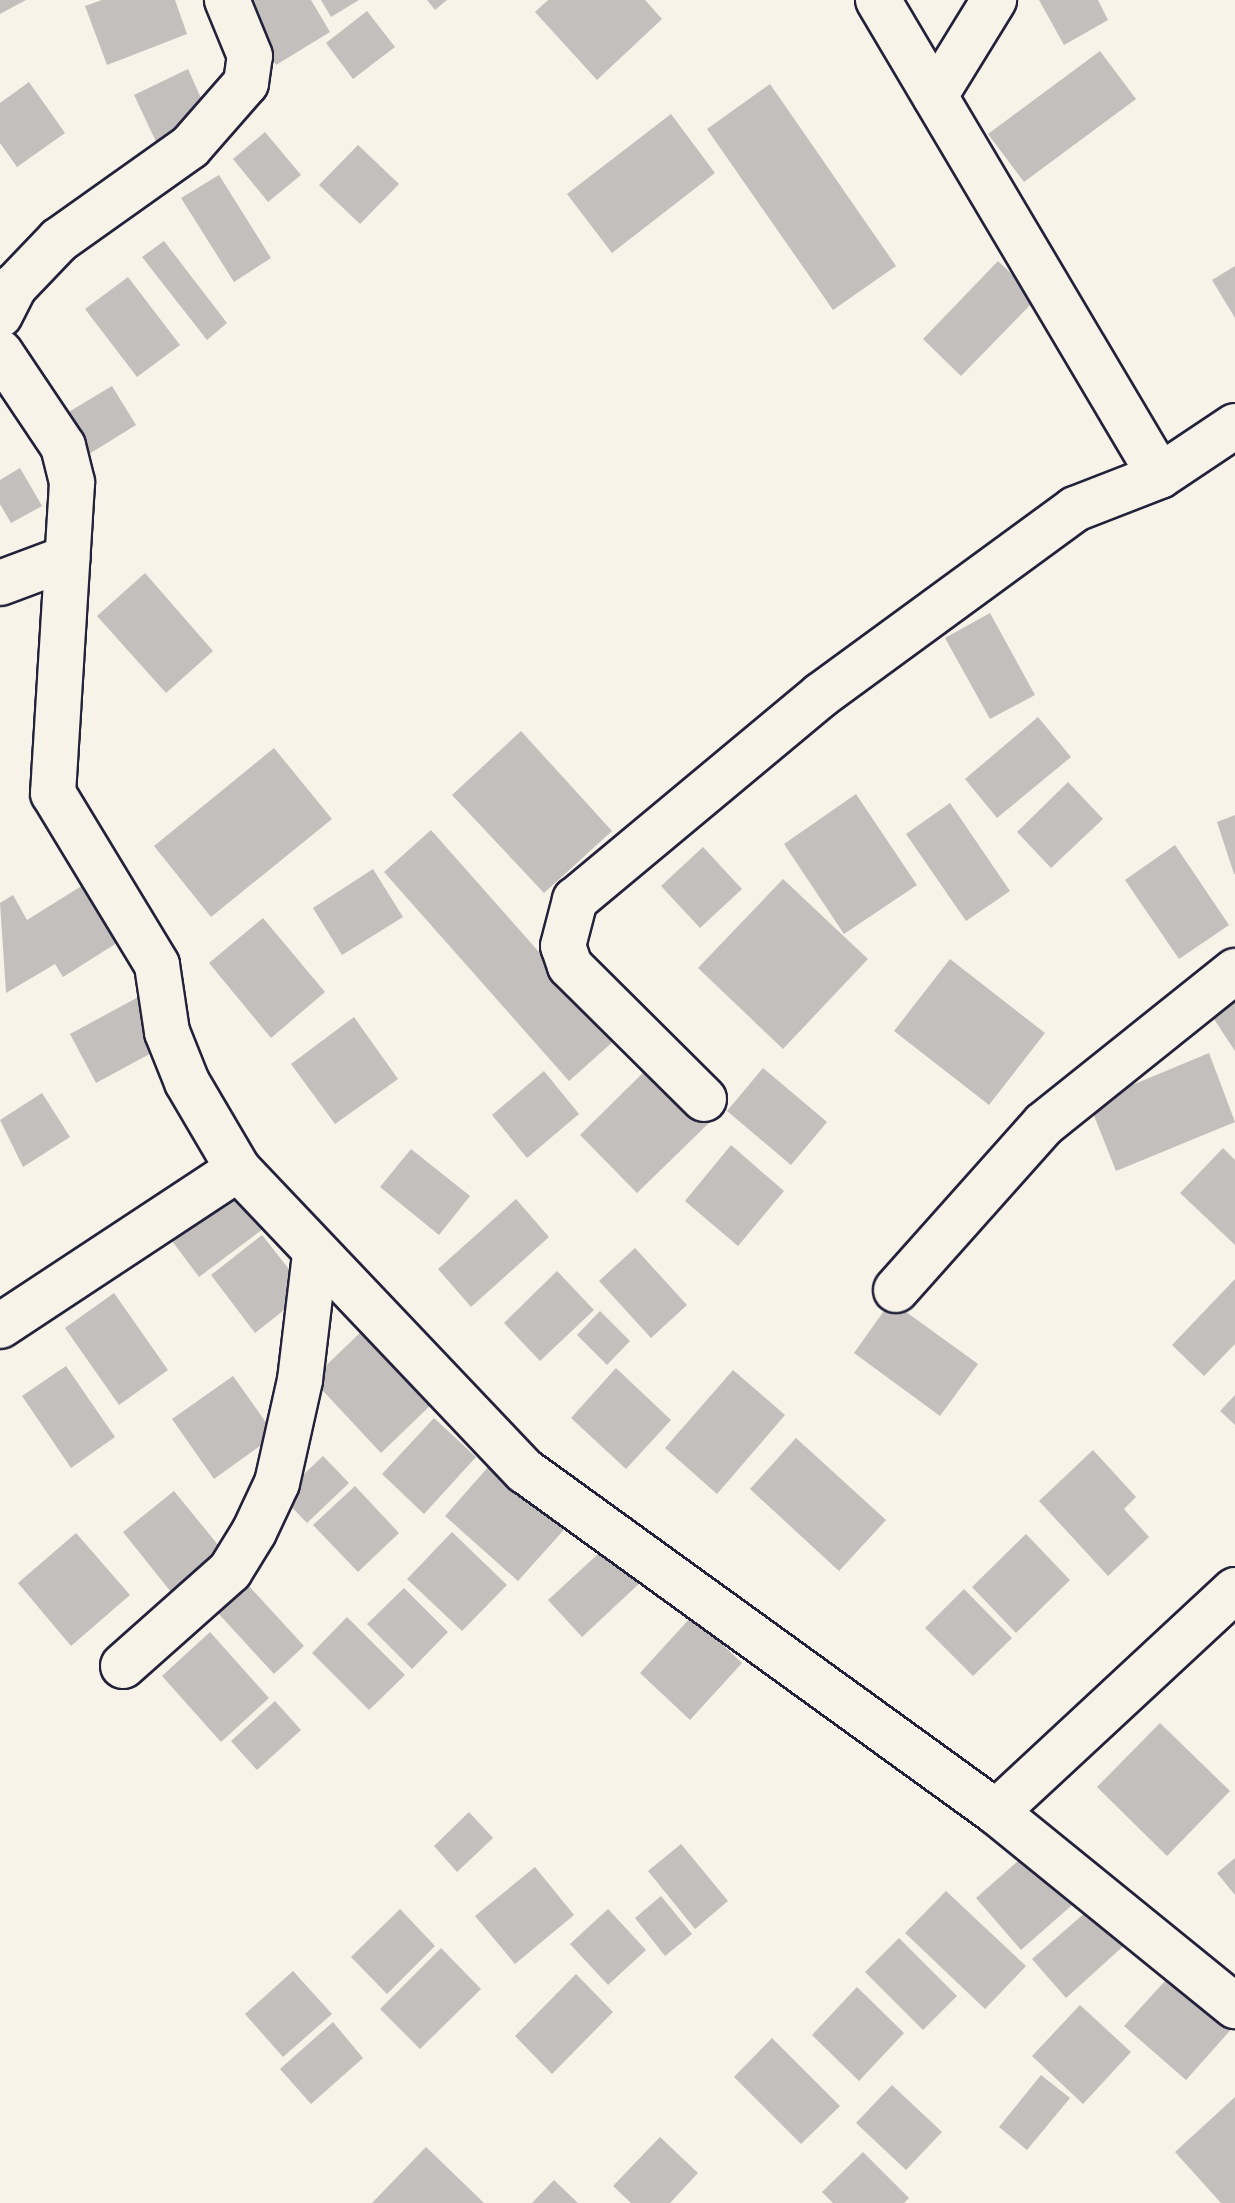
<!DOCTYPE html>
<html>
<head>
<meta charset="utf-8">
<style>
  body { margin:0 }
  #map { position:relative; width:1235px; height:2203px; overflow:hidden; background:#f7f3e8; font-family:"Comic Neue",sans-serif }
  div>[style] { position:absolute }
  [style*='--x'] { left:calc(var(--x)*1px); top:calc(var(--y)*1px); width:calc(var(--w)*1px); rotate:calc(var(--a)*1deg) }
  .building>* { inset:0; background:#c2bfbd }
  .roads { filter:drop-shadow(2px 0 #22223b) drop-shadow(-2px 0 #22223b) drop-shadow(0 2px #22223b) drop-shadow(0 -2px #22223b) }
  .street>* { height:44px; margin:-22px; padding:0 22px; transform-origin:22px; border-radius:22px; background:#f7f3e8 }
  span { translate:-50% -50%; white-space:nowrap; text-align:center; line-height:1.15; -webkit-text-stroke:6px #f7f3e8; paint-order:stroke }
</style>
</head>
<body>
<div id="map">
  <div class="building">
    <i style="clip-path:polygon(0 0,26px 0,0 14px)"></i>
    <i style="clip-path:polygon(102px 0,175px 0,187px 34px,107px 65px,85px 6px)"></i>
    <i style="clip-path:polygon(254px 0,311px 0,330px 32px,276px 65px,244px 10px)"></i>
    <i style="clip-path:polygon(321px 0,359px 0,331px 17px)"></i>
    <i style="clip-path:polygon(427px 0,447px 0,435px 10px)"></i>
    <i style="clip-path:polygon(548px 0,645px 0,662px 19px,597px 80px,535px 12px)"></i>
    <i style="clip-path:polygon(1039px 0,1098px 0,1108px 20px,1064px 45px)"></i>
    <i style="clip-path:polygon(367px 11px,395px 47px,353px 79px,326px 43px)"></i>
    <i style="clip-path:polygon(1100px 51px,1136px 99px,1024px 182px,988px 134px)"></i>
    <i style="clip-path:polygon(188px 69px,213px 125px,160px 150px,134px 95px)"></i>
    <i style="clip-path:polygon(29px 82px,65px 133px,17px 167px,0 143px,0 103px)"></i>
    <i style="clip-path:polygon(770px 84px,896px 266px,833px 310px,707px 129px)"></i>
    <i style="clip-path:polygon(671px 114px,715px 173px,612px 253px,567px 194px)"></i>
    <i style="clip-path:polygon(265px 132px,301px 175px,268px 202px,233px 159px)"></i>
    <i style="clip-path:polygon(358px 145px,399px 184px,360px 224px,319px 185px)"></i>
    <i style="clip-path:polygon(219px 175px,271px 258px,234px 282px,181px 198px)"></i>
    <i style="clip-path:polygon(164px 241px,227px 323px,207px 340px,142px 257px)"></i>
    <i style="clip-path:polygon(998px 261px,1037px 298px,961px 376px,923px 339px)"></i>
    <i style="clip-path:polygon(1235px 266px,1235px 318px,1212px 280px)"></i>
    <i style="clip-path:polygon(128px 277px,180px 345px,137px 377px,85px 309px)"></i>
    <i style="clip-path:polygon(112px 386px,136px 425px,81px 459px,57px 419px)"></i>
    <i style="clip-path:polygon(20px 468px,42px 506px,11px 523px,0 504px,0 480px)"></i>
    <i style="clip-path:polygon(145px 573px,213px 651px,166px 693px,97px 616px)"></i>
    <i style="clip-path:polygon(990px 613px,1035px 695px,990px 719px,945px 638px)"></i>
    <i style="clip-path:polygon(1038px 717px,1071px 757px,997px 818px,965px 779px)"></i>
    <i style="clip-path:polygon(521px 731px,612px 831px,544px 893px,452px 795px)"></i>
    <i style="clip-path:polygon(274px 748px,332px 819px,211px 917px,154px 846px)"></i>
    <i style="clip-path:polygon(1068px 782px,1103px 819px,1051px 868px,1017px 832px)"></i>
    <i style="clip-path:polygon(856px 794px,917px 885px,844px 934px,784px 844px)"></i>
    <i style="clip-path:polygon(950px 803px,1010px 891px,966px 921px,906px 834px)"></i>
    <i style="clip-path:polygon(1235px 815px,1235px 874px,1234px 874px,1217px 822px)"></i>
    <i style="clip-path:polygon(431px 830px,616px 1039px,569px 1081px,384px 872px)"></i>
    <i style="clip-path:polygon(1175px 845px,1229px 925px,1179px 959px,1125px 880px)"></i>
    <i style="clip-path:polygon(703px 847px,742px 889px,700px 928px,661px 886px)"></i>
    <i style="clip-path:polygon(373px 869px,403px 917px,342px 955px,313px 908px)"></i>
    <i style="clip-path:polygon(96px 877px,131px 934px,63px 977px,55px 964px,6px 993px,0 903px,13px 895px,27px 920px)"></i>
    <i style="clip-path:polygon(783px 879px,868px 959px,783px 1049px,698px 968px)"></i>
    <i style="clip-path:polygon(263px 918px,325px 992px,271px 1038px,209px 963px)"></i>
    <i style="clip-path:polygon(950px 959px,1045px 1033px,989px 1105px,894px 1031px)"></i>
    <i style="clip-path:polygon(142px 995px,168px 1044px,96px 1083px,70px 1034px)"></i>
    <i style="clip-path:polygon(1235px 996px,1235px 1051px,1210px 1013px)"></i>
    <i style="clip-path:polygon(354px 1017px,398px 1079px,335px 1124px,291px 1064px)"></i>
    <i style="clip-path:polygon(1209px 1053px,1235px 1122px,1116px 1171px,1089px 1103px)"></i>
    <i style="clip-path:polygon(654px 1062px,711px 1121px,637px 1193px,580px 1135px)"></i>
    <i style="clip-path:polygon(763px 1068px,827px 1122px,791px 1165px,727px 1111px)"></i>
    <i style="clip-path:polygon(544px 1071px,579px 1114px,527px 1158px,492px 1115px)"></i>
    <i style="clip-path:polygon(42px 1093px,70px 1137px,23px 1167px,0 1120px)"></i>
    <i style="clip-path:polygon(731px 1145px,784px 1191px,738px 1246px,685px 1201px)"></i>
    <i style="clip-path:polygon(1223px 1148px,1235px 1160px,1235px 1245px,1180px 1193px)"></i>
    <i style="clip-path:polygon(411px 1149px,470px 1196px,439px 1235px,380px 1187px)"></i>
    <i style="clip-path:polygon(239px 1173px,275px 1220px,199px 1277px,163px 1229px)"></i>
    <i style="clip-path:polygon(516px 1199px,549px 1237px,471px 1307px,438px 1269px)"></i>
    <i style="clip-path:polygon(262px 1235px,307px 1292px,255px 1333px,211px 1275px)"></i>
    <i style="clip-path:polygon(635px 1248px,687px 1305px,651px 1338px,599px 1281px)"></i>
    <i style="clip-path:polygon(557px 1271px,594px 1310px,540px 1361px,504px 1323px)"></i>
    <i style="clip-path:polygon(1235px 1279px,1235px 1344px,1204px 1376px,1172px 1345px)"></i>
    <i style="clip-path:polygon(114px 1293px,168px 1370px,119px 1405px,65px 1328px)"></i>
    <i style="clip-path:polygon(891px 1301px,978px 1364px,940px 1416px,854px 1353px)"></i>
    <i style="clip-path:polygon(600px 1311px,630px 1341px,607px 1365px,577px 1335px)"></i>
    <i style="clip-path:polygon(365px 1328px,434px 1402px,381px 1453px,312px 1379px)"></i>
    <i style="clip-path:polygon(66px 1366px,115px 1437px,71px 1468px,22px 1396px)"></i>
    <i style="clip-path:polygon(616px 1368px,671px 1420px,626px 1469px,571px 1418px)"></i>
    <i style="clip-path:polygon(733px 1370px,785px 1415px,717px 1494px,665px 1448px)"></i>
    <i style="clip-path:polygon(233px 1376px,275px 1435px,214px 1479px,172px 1419px)"></i>
    <i style="clip-path:polygon(1235px 1395px,1235px 1425px,1220px 1411px)"></i>
    <i style="clip-path:polygon(434px 1418px,476px 1457px,424px 1514px,382px 1474px)"></i>
    <i style="clip-path:polygon(796px 1438px,886px 1520px,839px 1571px,750px 1489px)"></i>
    <i style="clip-path:polygon(1093px 1450px,1136px 1497px,1124px 1509px,1149px 1537px,1108px 1576px,1039px 1501px)"></i>
    <i style="clip-path:polygon(323px 1456px,349px 1483px,307px 1523px,281px 1496px)"></i>
    <i style="clip-path:polygon(497px 1457px,570px 1523px,518px 1581px,445px 1516px)"></i>
    <i style="clip-path:polygon(355px 1486px,399px 1533px,358px 1572px,313px 1525px)"></i>
    <i style="clip-path:polygon(174px 1491px,223px 1551px,171px 1592px,123px 1532px)"></i>
    <i style="clip-path:polygon(452px 1532px,507px 1585px,462px 1631px,407px 1579px)"></i>
    <i style="clip-path:polygon(76px 1533px,130px 1595px,71px 1646px,18px 1583px)"></i>
    <i style="clip-path:polygon(1026px 1534px,1070px 1580px,1016px 1633px,972px 1587px)"></i>
    <i style="clip-path:polygon(609px 1544px,642px 1581px,582px 1637px,548px 1600px)"></i>
    <i style="clip-path:polygon(248px 1585px,304px 1646px,274px 1674px,218px 1613px)"></i>
    <i style="clip-path:polygon(404px 1588px,448px 1632px,412px 1669px,367px 1624px)"></i>
    <i style="clip-path:polygon(964px 1589px,1012px 1638px,973px 1676px,925px 1628px)"></i>
    <i style="clip-path:polygon(692px 1616px,742px 1663px,690px 1720px,640px 1673px)"></i>
    <i style="clip-path:polygon(347px 1617px,405px 1675px,369px 1710px,312px 1653px)"></i>
    <i style="clip-path:polygon(210px 1632px,269px 1698px,221px 1742px,162px 1676px)"></i>
    <i style="clip-path:polygon(275px 1701px,301px 1730px,257px 1770px,231px 1741px)"></i>
    <i style="clip-path:polygon(1160px 1723px,1230px 1791px,1167px 1856px,1097px 1787px)"></i>
    <i style="clip-path:polygon(469px 1812px,493px 1838px,457px 1872px,434px 1846px)"></i>
    <i style="clip-path:polygon(681px 1844px,728px 1901px,695px 1929px,648px 1871px)"></i>
    <i style="clip-path:polygon(1035px 1846px,1080px 1898px,1021px 1950px,976px 1898px)"></i>
    <i style="clip-path:polygon(1235px 1858px,1235px 1895px,1217px 1873px)"></i>
    <i style="clip-path:polygon(535px 1867px,574px 1915px,515px 1964px,475px 1916px)"></i>
    <i style="clip-path:polygon(946px 1891px,1026px 1966px,985px 2009px,905px 1933px)"></i>
    <i style="clip-path:polygon(661px 1896px,692px 1934px,665px 1956px,635px 1918px)"></i>
    <i style="clip-path:polygon(1095px 1904px,1129px 1941px,1066px 1998px,1032px 1959px)"></i>
    <i style="clip-path:polygon(400px 1909px,435px 1946px,387px 1994px,351px 1957px)"></i>
    <i style="clip-path:polygon(608px 1909px,646px 1950px,608px 1985px,570px 1944px)"></i>
    <i style="clip-path:polygon(899px 1938px,957px 1996px,923px 2030px,865px 1972px)"></i>
    <i style="clip-path:polygon(441px 1948px,481px 1989px,420px 2049px,380px 2009px)"></i>
    <i style="clip-path:polygon(1175px 1970px,1235px 2025px,1186px 2080px,1124px 2026px)"></i>
    <i style="clip-path:polygon(293px 1971px,332px 2014px,283px 2057px,245px 2014px)"></i>
    <i style="clip-path:polygon(576px 1974px,613px 2012px,552px 2074px,515px 2036px)"></i>
    <i style="clip-path:polygon(857px 1987px,904px 2033px,859px 2081px,812px 2035px)"></i>
    <i style="clip-path:polygon(1080px 2005px,1131px 2052px,1083px 2104px,1032px 2056px)"></i>
    <i style="clip-path:polygon(333px 2022px,363px 2058px,311px 2104px,280px 2069px)"></i>
    <i style="clip-path:polygon(772px 2038px,840px 2106px,801px 2144px,734px 2077px)"></i>
    <i style="clip-path:polygon(1041px 2075px,1070px 2098px,1027px 2150px,999px 2127px)"></i>
    <i style="clip-path:polygon(892px 2085px,942px 2132px,906px 2170px,856px 2123px)"></i>
    <i style="clip-path:polygon(1235px 2097px,1235px 2203px,1221px 2203px,1175px 2152px)"></i>
    <i style="clip-path:polygon(660px 2137px,698px 2173px,670px 2203px,631px 2203px,613px 2186px)"></i>
    <i style="clip-path:polygon(426px 2147px,484px 2203px,372px 2203px)"></i>
    <i style="clip-path:polygon(863px 2152px,909px 2198px,904px 2203px,833px 2203px,822px 2192px)"></i>
    <i style="clip-path:polygon(554px 2180px,578px 2203px,532px 2203px)"></i>
  </div>
  <div class="roads">
    <div class="street">
      <i style="--x:878;--y:0;--w:553;--a:59.36"></i>
      <i style="--x:935;--y:96;--w:113;--a:-58.4"></i>
      <i style="--x:0;--y:315;--w:33;--a:-63"></i>
      <i style="--x:15;--y:286;--w:64;--a:-46.3"></i>
      <i style="--x:59;--y:240;--w:161;--a:-35.4"></i>
      <i style="--x:190;--y:147;--w:85;--a:-48.8"></i>
      <i style="--x:246;--y:83;--w:27;--a:-82"></i>
      <i style="--x:250;--y:56;--w:61;--a:-112.3"></i>
      <i style="--x:0;--y:352;--w:113;--a:56.2"></i>
      <i style="--x:63;--y:446;--w:38;--a:76"></i>
      <i style="--x:72;--y:483;--w:311;--a:93.5"></i>
      <i style="--x:53;--y:793;--w:201;--a:58.8"></i>
      <i style="--x:157;--y:965;--w:68;--a:81.5"></i>
      <i style="--x:167;--y:1032;--w:54;--a:68.2"></i>
      <i style="--x:187;--y:1082;--w:101;--a:59.6"></i>
      <i style="--x:238;--y:1169;--w:417;--a:46.5"></i>
      <i style="--x:525;--y:1471;--w:581;--a:35.9"></i>
      <i style="--x:996;--y:1812;--w:308;--a:39.1"></i>
      <i style="--x:0;--y:583;--w:72;--a:-20.5"></i>
      <i style="--x:704;--y:1099;--w:189;--a:-135.2"></i>
      <i style="--x:570;--y:966;--w:21;--a:-109"></i>
      <i style="--x:563;--y:946;--w:48;--a:-75.4"></i>
      <i style="--x:575;--y:900;--w:320;--a:-39.8"></i>
      <i style="--x:821;--y:695;--w:315;--a:-36.2"></i>
      <i style="--x:1075;--y:509;--w:91;--a:-21.2"></i>
      <i style="--x:1160;--y:476;--w:90;--a:-33.7"></i>
      <i style="--x:896;--y:1290;--w:222;--a:-48.3"></i>
      <i style="--x:1044;--y:1124;--w:245;--a:-38.7"></i>
      <i style="--x:0;--y:1326;--w:285;--a:-33.4"></i>
      <i style="--x:123;--y:1666;--w:143;--a:-41.6"></i>
      <i style="--x:230;--y:1571;--w:46;--a:-58.4"></i>
      <i style="--x:254;--y:1532;--w:54;--a:-64.9"></i>
      <i style="--x:277;--y:1483;--w:106;--a:-77.4"></i>
      <i style="--x:300;--y:1380;--w:126;--a:-83.2"></i>
      <i style="--x:996;--y:1812;--w:326;--a:-42.9"></i>
    </div>
  </div>
</div>
</body>
</html>
